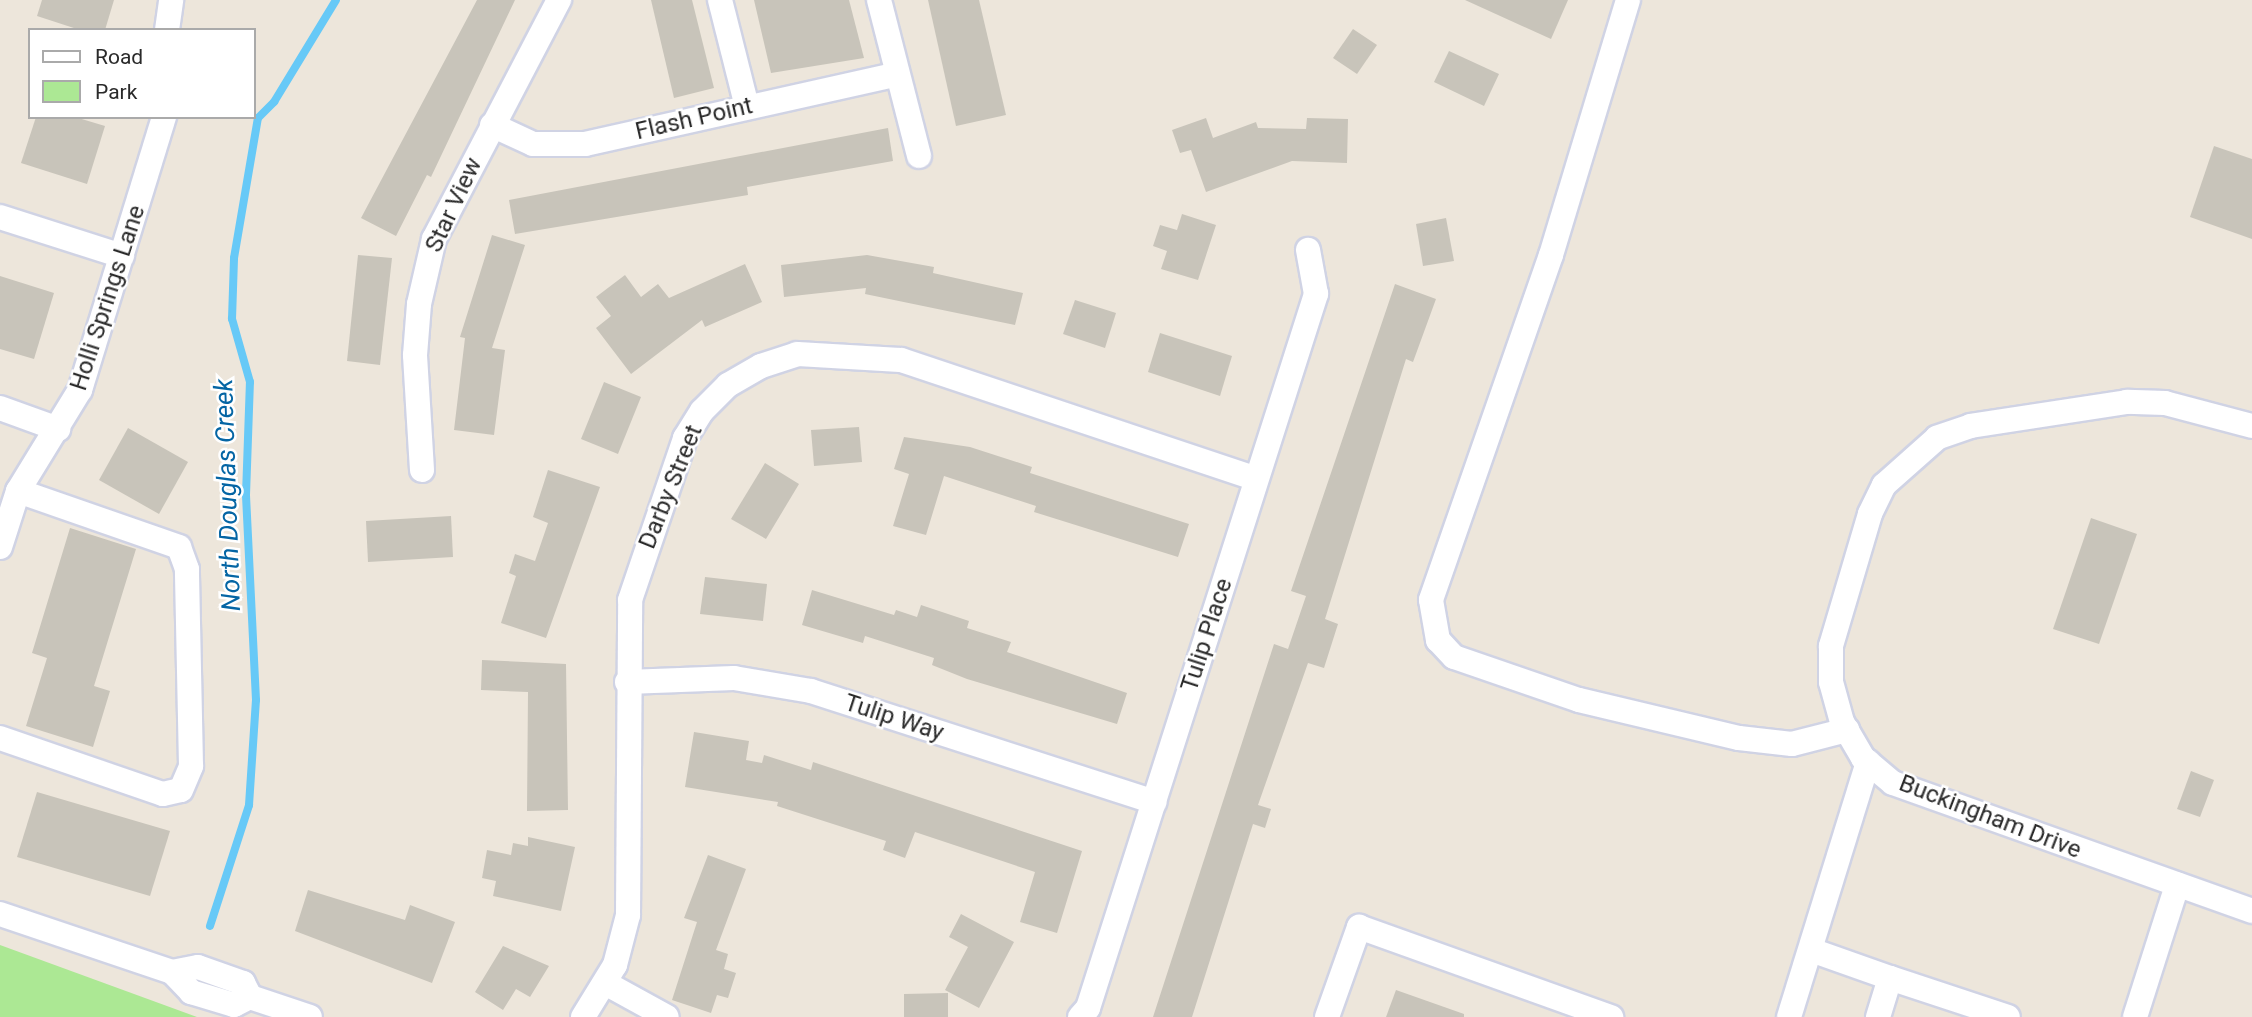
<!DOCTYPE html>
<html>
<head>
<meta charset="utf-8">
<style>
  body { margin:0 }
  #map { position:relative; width:2252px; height:1017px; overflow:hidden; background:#ede6db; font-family:Roboto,sans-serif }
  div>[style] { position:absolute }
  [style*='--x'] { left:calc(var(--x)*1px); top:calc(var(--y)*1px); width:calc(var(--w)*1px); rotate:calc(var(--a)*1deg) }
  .green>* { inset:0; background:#ace894 }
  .stream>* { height:8px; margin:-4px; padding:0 4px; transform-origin:4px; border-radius:4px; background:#67c9f7 }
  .building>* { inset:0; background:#c8c4ba }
  .roads { filter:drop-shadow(2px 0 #d0d3e4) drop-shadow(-2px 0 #d0d3e4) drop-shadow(0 2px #d0d3e4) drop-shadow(0 -2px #d0d3e4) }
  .minor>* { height:24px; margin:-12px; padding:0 12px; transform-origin:12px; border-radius:12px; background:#fff }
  span { translate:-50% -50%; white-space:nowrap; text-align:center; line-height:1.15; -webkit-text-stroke:5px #fff; paint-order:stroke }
  .street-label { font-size:24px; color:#2a2a2a }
  .water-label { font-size:26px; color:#0465a4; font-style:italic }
  .legend { position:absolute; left:28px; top:28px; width:228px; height:91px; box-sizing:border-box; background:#fff; border:2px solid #aaa; margin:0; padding:9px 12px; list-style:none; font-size:21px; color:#2a2a2a }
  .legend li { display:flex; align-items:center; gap:14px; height:35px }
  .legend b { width:35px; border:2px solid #aaa }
</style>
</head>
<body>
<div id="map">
  <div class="green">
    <i style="clip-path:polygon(0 945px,197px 1017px,0 1017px)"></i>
  </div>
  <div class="stream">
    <i style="--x:210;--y:926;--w:127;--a:-72.1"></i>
    <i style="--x:249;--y:805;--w:105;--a:-86.2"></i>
    <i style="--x:256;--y:700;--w:205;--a:-92.8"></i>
    <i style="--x:246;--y:495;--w:113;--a:-88"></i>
    <i style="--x:250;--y:382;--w:66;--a:-105.9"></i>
    <i style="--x:232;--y:319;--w:61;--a:-88.1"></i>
    <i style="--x:234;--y:258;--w:142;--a:-80.3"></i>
    <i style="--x:258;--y:118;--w:23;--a:-45"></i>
    <i style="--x:274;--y:102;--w:119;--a:-58.7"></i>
  </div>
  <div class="building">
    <i style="clip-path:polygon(42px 0,114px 0,105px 30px,80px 30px,37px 16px)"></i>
    <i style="clip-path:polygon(477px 0,515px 0,431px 177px,427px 175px,396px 236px,361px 218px)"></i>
    <i style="clip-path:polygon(651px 0,692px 0,714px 88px,674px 98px)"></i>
    <i style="clip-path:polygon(754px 0,849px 0,864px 58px,771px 73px)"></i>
    <i style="clip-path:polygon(928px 0,979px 0,1006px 115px,956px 126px)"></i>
    <i style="clip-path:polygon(1465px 0,1568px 0,1551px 39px)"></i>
    <i style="clip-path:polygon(1353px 29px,1377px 45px,1357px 74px,1333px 58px)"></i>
    <i style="clip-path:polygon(1449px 51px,1499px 74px,1484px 106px,1434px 82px)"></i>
    <i style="clip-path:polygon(36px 117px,75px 117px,105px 126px,87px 184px,21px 163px)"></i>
    <i style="clip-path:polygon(1206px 118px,1213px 138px,1256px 122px,1258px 128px,1306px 129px,1307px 118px,1348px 119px,1347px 163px,1292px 161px,1206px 192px,1191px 150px,1180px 153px,1172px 130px)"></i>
    <i style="clip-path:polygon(888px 128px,893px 161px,747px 187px,748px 195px,515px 234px,509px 200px)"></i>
    <i style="clip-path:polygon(2214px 146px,2252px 159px,2252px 239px,2190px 217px)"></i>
    <i style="clip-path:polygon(1182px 214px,1216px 225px,1198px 280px,1161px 269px,1167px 251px,1153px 246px,1160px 225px,1177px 230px)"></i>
    <i style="clip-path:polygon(1446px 218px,1454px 261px,1423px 266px,1416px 224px)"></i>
    <i style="clip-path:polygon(492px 235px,525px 245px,492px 348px,505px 350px,494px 435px,454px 430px,465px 338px,460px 337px)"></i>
    <i style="clip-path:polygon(358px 255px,392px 258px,380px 365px,347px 361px)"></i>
    <i style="clip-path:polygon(867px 255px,934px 267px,933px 273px,1023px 293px,1015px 325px,865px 294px,866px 288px,784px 297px,781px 265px)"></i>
    <i style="clip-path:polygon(745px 264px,762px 302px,705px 327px,702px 320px,631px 374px,596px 328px,611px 316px,596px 297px,625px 275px,641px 297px,658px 284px,669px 298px)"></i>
    <i style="clip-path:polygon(0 276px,54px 293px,34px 359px,0 349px)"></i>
    <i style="clip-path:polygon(1395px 284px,1436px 299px,1413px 362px,1406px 359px,1325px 619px,1338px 624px,1324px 668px,1308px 663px,1258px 805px,1271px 809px,1265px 828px,1253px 824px,1192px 1017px,1153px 1017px,1274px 644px,1288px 649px,1306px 596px,1291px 591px)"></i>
    <i style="clip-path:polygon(1075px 300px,1116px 313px,1105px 348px,1063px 334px)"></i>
    <i style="clip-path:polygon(1160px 333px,1232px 356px,1220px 396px,1148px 372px)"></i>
    <i style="clip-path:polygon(604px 382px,641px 397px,618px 454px,581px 439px)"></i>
    <i style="clip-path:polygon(859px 427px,862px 462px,814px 466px,811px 430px)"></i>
    <i style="clip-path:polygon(128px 428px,188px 462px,159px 514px,99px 480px)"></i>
    <i style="clip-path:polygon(904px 437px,970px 447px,1032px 467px,1030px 473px,1189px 524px,1178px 557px,1034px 512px,1036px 506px,944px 476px,926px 535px,893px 526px,909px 474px,894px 469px)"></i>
    <i style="clip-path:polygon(765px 463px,799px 484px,766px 539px,731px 519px)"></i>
    <i style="clip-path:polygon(548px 470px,600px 487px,546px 638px,501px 623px,516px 576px,509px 573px,515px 554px,535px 561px,548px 523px,533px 517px)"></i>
    <i style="clip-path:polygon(451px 516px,453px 557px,368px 562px,366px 521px)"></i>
    <i style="clip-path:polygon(2091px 518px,2137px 534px,2099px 644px,2053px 629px)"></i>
    <i style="clip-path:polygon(70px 528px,136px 549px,94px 686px,110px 691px,93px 747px,26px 726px,47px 658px,32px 653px)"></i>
    <i style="clip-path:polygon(705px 577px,767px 584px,763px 621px,700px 614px)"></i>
    <i style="clip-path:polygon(812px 590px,894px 615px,896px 610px,917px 617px,921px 605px,969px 621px,967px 628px,1011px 642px,1007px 652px,1127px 693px,1117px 724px,967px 679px,932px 665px,934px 658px,865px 636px,863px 643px,802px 625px)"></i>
    <i style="clip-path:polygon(482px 660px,566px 664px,568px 810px,527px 811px,528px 692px,481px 690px)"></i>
    <i style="clip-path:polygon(694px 732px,749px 741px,746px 760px,762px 763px,764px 755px,811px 770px,813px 762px,1082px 851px,1057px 933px,1020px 922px,1035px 872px,915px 832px,905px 858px,883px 850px,886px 841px,777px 806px,778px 802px,685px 787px)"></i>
    <i style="clip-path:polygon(2191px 771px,2214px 780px,2200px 817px,2177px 809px)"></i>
    <i style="clip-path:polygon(37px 792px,170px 831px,150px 896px,17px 857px)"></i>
    <i style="clip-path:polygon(528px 837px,575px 847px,561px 911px,493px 896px,496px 881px,482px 878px,487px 850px,511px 855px,513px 843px,528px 846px)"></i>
    <i style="clip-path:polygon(708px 855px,746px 869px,716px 950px,728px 954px,724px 969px,736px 973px,728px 998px,717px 995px,711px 1013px,672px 1000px,697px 922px,684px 918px)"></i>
    <i style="clip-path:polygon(308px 890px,405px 920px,410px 905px,455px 922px,432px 983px,295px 931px)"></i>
    <i style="clip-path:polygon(961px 914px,1014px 942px,979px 1008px,945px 990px,968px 947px,949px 937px)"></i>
    <i style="clip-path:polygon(503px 946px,549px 966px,530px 997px,516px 989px,503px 1010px,475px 992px)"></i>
    <i style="clip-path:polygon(1396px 990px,1464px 1014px,1464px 1017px,1386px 1017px)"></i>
    <i style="clip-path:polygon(948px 993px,948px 1017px,904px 1017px,904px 994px)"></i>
  </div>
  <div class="roads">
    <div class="minor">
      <i style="--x:720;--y:0;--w:110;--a:75.8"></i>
      <i style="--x:879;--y:0;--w:161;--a:75.6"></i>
      <i style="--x:1628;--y:0;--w:266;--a:106.8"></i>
      <i style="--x:1551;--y:255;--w:365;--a:109.2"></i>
      <i style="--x:1431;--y:600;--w:41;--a:80.1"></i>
      <i style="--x:1438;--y:640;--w:23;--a:47"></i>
      <i style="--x:1454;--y:657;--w:132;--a:19"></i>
      <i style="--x:1579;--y:700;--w:164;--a:13.4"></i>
      <i style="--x:1739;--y:738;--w:53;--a:6.5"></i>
      <i style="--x:1792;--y:744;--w:57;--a:-14.3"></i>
      <i style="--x:167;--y:30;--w:30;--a:-82"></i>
      <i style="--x:492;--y:125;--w:45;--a:24.9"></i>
      <i style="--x:533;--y:144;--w:52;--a:0"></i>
      <i style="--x:585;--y:144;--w:320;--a:-12.6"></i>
      <i style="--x:0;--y:217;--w:128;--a:17.7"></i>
      <i style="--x:0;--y:408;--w:62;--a:19.9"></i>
      <i style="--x:2252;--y:426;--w:90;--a:-165.2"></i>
      <i style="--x:2165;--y:403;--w:38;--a:-178"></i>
      <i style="--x:2127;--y:402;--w:158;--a:171.3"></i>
      <i style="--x:1971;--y:426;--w:36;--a:161"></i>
      <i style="--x:1937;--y:438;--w:71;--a:138.4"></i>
      <i style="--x:1884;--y:485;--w:32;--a:116"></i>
      <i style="--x:1870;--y:514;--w:138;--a:106.5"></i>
      <i style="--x:1831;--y:646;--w:36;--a:90"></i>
      <i style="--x:1831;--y:682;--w:41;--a:74.6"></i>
      <i style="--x:1842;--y:722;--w:42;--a:59.7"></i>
      <i style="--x:1863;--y:758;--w:39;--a:40"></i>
      <i style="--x:1893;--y:783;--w:381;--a:19.6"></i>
      <i style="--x:422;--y:470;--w:115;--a:-93.5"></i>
      <i style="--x:415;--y:355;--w:51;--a:-85.5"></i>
      <i style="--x:419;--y:304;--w:67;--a:-77"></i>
      <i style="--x:434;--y:239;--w:270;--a:-62.4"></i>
      <i style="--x:0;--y:547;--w:59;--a:-72.2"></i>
      <i style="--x:18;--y:491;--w:119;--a:-58.5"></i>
      <i style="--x:80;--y:390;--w:286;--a:-72.9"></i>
      <i style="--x:627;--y:682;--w:107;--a:-2.1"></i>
      <i style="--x:734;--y:678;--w:78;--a:9.6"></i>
      <i style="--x:811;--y:691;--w:361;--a:17.9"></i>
      <i style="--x:0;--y:738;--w:172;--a:19"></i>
      <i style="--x:163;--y:794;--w:18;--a:-13"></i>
      <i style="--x:181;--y:790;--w:26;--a:-67"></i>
      <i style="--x:191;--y:766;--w:197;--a:-91.2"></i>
      <i style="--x:187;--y:569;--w:23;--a:-110"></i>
      <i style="--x:179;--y:547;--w:170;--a:-160.8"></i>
      <i style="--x:0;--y:914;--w:182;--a:18.6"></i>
      <i style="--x:172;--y:972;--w:26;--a:-11"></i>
      <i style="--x:198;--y:967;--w:48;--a:19.6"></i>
      <i style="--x:243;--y:983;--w:16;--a:63"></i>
      <i style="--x:250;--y:997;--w:63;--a:18.4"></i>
      <i style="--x:1811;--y:950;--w:84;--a:19.5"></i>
      <i style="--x:1890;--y:978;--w:41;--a:107.1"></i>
      <i style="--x:172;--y:972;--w:28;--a:46"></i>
      <i style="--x:191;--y:992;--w:45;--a:16.8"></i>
      <i style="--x:234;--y:1005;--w:18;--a:-27"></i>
      <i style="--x:1890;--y:978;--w:124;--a:18.3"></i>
      <i style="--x:607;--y:984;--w:68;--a:28.8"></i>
      <i style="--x:583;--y:1017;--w:61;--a:-58.4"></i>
      <i style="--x:615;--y:965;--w:52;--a:-75.4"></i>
      <i style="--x:628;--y:915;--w:315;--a:-89.6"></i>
      <i style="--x:630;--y:600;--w:171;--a:-71.2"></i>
      <i style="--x:685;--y:438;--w:32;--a:-58"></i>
      <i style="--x:702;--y:411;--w:37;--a:-45"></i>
      <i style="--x:728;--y:385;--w:38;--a:-30"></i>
      <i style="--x:761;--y:366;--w:38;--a:-18"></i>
      <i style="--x:797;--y:354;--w:104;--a:3.3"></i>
      <i style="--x:901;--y:360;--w:374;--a:18.5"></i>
      <i style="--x:1080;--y:1017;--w:12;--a:-48"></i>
      <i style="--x:1088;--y:1008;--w:750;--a:-72.29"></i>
      <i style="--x:1316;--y:294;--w:45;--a:-100.3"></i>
      <i style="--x:1327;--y:1017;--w:96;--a:-70.4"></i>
      <i style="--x:1359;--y:927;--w:268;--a:19.7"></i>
      <i style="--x:1789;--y:1017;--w:267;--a:-72.8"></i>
      <i style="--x:2135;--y:1017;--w:139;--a:-72.3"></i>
    </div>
  </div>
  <div class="street-label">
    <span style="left:694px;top:119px;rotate:-13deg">Flash Point</span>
    <span style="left:454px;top:205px;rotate:-65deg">Star View</span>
    <span style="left:108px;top:298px;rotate:-72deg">Holli Springs Lane</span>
    <span style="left:671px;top:487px;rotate:-68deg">Darby Street</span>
    <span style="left:1207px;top:635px;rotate:-72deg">Tulip Place</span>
    <span style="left:894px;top:718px;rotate:18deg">Tulip Way</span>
    <span style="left:1990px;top:817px;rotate:21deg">Buckingham Drive</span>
  </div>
  <div class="water-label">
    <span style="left:228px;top:495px;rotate:-92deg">North Douglas Creek</span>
  </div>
  <ul class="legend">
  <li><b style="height:9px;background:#fff"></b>Road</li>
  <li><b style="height:19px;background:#ace894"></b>Park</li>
  </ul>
</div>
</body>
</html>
